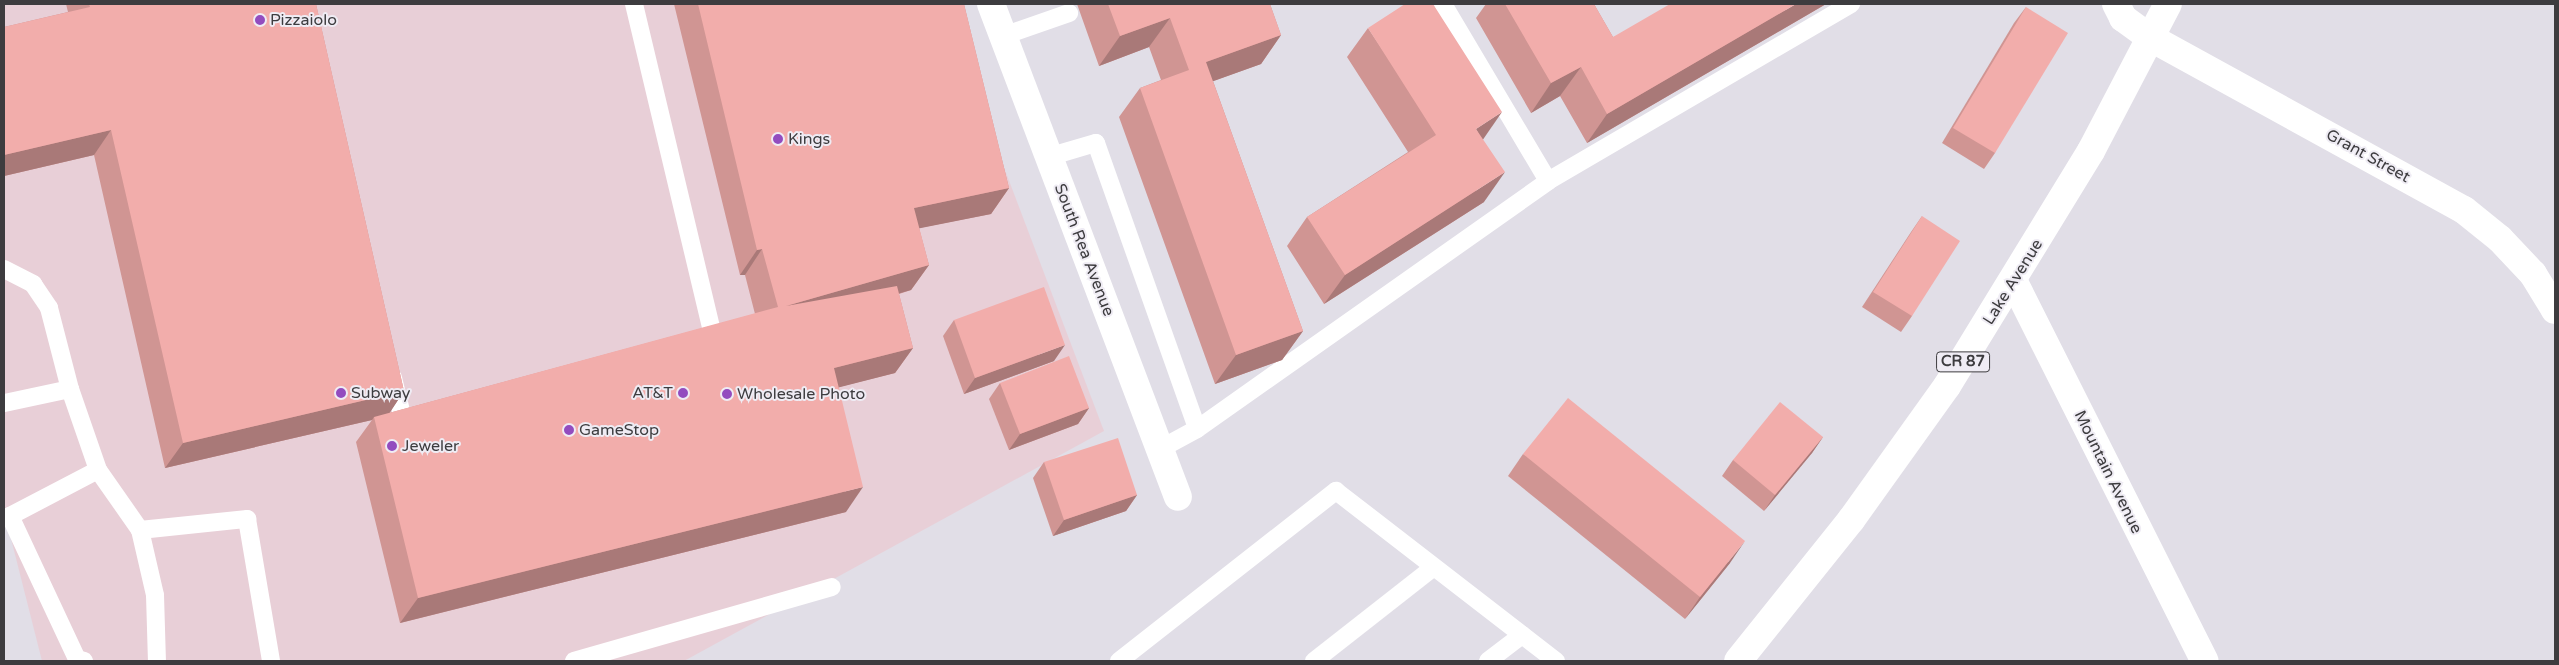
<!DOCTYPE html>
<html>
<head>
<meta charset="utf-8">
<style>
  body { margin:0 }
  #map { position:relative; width:2559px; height:665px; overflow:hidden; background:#e1dee7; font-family:"Varela Round",sans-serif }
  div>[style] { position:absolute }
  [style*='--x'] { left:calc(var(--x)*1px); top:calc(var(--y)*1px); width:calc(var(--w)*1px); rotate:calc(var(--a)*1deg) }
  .commercial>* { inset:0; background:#e8cfd7 }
  .lane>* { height:18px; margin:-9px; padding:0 9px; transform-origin:9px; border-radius:9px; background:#fff }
  .street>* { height:28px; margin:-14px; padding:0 14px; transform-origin:14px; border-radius:14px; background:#fff }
  .primary>* { height:28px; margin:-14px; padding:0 14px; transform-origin:14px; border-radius:14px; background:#fff }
  .wall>* { inset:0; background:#d09593 }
  .shaded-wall>* { inset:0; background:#a97978 }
  .building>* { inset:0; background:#f2adab }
  .dots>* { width:14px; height:14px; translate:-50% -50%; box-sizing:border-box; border:2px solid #efecf4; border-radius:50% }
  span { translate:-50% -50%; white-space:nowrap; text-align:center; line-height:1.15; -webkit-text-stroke:4px #efecf4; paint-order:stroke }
  .shield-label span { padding:1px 4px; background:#efecf4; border:1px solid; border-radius:4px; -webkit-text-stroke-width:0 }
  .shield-label { font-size:15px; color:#3d3c3f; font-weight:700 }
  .poi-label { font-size:16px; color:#3d3c3f }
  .left { translate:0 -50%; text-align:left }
  .right { translate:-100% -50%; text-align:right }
  .street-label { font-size:16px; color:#3d3c3f }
  .frame { position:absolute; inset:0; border:5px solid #3d3c3f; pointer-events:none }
</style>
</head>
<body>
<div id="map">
  <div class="commercial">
    <i style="clip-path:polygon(4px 4px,942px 4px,1104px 431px,684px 661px,42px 661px,4px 511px)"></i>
  </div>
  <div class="lane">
    <i style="--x:634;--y:4;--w:345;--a:76.6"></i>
    <i style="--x:714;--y:340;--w:10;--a:169"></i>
    <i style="--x:1443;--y:4;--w:206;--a:59.3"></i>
    <i style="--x:1003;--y:36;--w:70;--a:-19.2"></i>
    <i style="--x:1048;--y:157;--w:50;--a:-16.3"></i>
    <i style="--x:1096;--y:143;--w:303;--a:70.5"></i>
    <i style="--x:4;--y:269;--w:33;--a:27"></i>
    <i style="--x:33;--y:284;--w:29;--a:56"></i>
    <i style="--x:49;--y:308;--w:84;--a:75.5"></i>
    <i style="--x:70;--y:389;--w:67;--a:168"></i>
    <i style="--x:393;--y:378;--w:42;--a:76.3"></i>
    <i style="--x:403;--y:419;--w:16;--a:-15"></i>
    <i style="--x:70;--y:389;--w:86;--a:70.9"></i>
    <i style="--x:98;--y:470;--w:73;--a:55"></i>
    <i style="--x:140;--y:530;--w:67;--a:77"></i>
    <i style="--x:155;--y:595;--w:66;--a:88.3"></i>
    <i style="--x:1160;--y:449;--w:42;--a:-28.4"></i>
    <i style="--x:1197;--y:429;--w:430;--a:-35.2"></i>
    <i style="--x:1548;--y:181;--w:351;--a:-30.3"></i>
    <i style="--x:140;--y:530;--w:108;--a:-5.9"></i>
    <i style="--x:247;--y:519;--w:144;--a:80.4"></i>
    <i style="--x:84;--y:661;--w:7;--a:-164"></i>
    <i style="--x:77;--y:659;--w:158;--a:-115.1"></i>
    <i style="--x:10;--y:516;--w:99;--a:-27.6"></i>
    <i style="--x:574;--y:661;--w:268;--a:-16"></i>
    <i style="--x:1119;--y:661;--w:276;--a:-38.1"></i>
    <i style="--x:1336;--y:491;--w:278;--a:37.7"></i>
    <i style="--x:1314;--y:661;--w:152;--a:-38.1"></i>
    <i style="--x:1488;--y:661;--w:43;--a:-37.4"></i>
  </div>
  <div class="street">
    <i style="--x:991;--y:4;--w:527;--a:69.23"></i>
    <i style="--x:2116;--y:4;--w:16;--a:63"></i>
    <i style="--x:2123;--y:18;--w:34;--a:36"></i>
    <i style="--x:2151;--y:38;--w:357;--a:28.8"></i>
    <i style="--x:2464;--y:210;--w:46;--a:38.9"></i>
    <i style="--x:2500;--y:239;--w:48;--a:46.7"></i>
    <i style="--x:2533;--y:274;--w:42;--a:58.6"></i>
    <i style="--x:2014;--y:282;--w:424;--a:63.3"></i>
  </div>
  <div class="primary">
    <i style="--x:1738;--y:661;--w:181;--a:-51.3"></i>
    <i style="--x:1851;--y:520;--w:165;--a:-54.4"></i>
    <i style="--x:1947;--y:386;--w:276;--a:-58.5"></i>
    <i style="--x:2091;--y:151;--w:166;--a:-62.4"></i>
  </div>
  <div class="wall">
    <i style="clip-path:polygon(66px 4px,316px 4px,404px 391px,389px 413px,755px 314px,745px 275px,740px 275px,674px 4px,964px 4px,1009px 188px,991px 214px,919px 228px,929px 265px,911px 290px,899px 294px,913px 348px,895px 373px,839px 387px,846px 512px,400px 623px,356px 442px,372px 420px,165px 468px,94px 155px,4px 176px,4px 27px,68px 12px)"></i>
    <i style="clip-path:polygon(1077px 4px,1270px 4px,1281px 35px,1261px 64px,1213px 81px,1303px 331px,1282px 360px,1215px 384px,1119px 117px,1140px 88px,1161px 80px,1149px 47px,1099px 66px)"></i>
    <i style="clip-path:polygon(1486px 4px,1594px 4px,1613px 37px,1826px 4px,1587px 143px,1560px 96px,1531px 113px,1476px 18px)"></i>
    <i style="clip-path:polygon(2026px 7px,1995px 153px,1984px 169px,1942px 143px,2014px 23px)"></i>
    <i style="clip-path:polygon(1368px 28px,1484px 202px,1324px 304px,1287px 246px,1307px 217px,1408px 152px,1347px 57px)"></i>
    <i style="clip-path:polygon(1922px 216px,1912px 316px,1901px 332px,1862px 307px,1911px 232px)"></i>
    <i style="clip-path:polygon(954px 320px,1054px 361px,964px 394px,943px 336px)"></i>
    <i style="clip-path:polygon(1000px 383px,1089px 408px,1078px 424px,1009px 450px,989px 399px)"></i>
    <i style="clip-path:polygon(1823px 437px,1812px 453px,1764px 511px,1722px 476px,1733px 460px)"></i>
    <i style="clip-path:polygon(1523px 454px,1730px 563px,1685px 619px,1508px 476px)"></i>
    <i style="clip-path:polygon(1044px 462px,1137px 495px,1126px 511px,1053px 536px,1033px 478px)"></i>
  </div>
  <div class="shaded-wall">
    <i style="clip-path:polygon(1796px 4px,1826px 4px,1587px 143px,1607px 114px)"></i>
    <i style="clip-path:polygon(1170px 18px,1149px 47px,1099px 66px,1120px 36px)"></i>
    <i style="clip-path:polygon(1281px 35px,1261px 64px,1186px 91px,1206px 62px)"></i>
    <i style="clip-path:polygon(1581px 67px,1560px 96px,1531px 113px,1551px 83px)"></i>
    <i style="clip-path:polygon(1502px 112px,1482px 141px,1476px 129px)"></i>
    <i style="clip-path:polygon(111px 130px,94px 155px,4px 176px,4px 155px)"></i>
    <i style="clip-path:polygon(1505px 172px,1484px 202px,1324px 304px,1345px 275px)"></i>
    <i style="clip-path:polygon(1009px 188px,991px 214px,896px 233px,914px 208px)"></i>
    <i style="clip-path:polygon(762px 249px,745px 275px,740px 275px,757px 250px)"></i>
    <i style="clip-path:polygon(929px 265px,911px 290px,768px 331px,786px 306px)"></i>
    <i style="clip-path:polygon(1303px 331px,1282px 360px,1215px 384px,1236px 355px)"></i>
    <i style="clip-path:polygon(1065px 345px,1054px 361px,964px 394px,975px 378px)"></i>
    <i style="clip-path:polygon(913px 348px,895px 373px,817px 393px,834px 368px)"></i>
    <i style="clip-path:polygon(404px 391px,387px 417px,374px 417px,372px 420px,165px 468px,183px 443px)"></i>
    <i style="clip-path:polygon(1089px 408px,1078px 424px,1009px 450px,1020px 434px)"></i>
    <i style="clip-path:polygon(1823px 437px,1812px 453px,1764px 511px,1775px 495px)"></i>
    <i style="clip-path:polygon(863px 487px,846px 512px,400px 623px,418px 598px)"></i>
    <i style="clip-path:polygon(1137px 495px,1126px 511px,1053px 536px,1064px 520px)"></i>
    <i style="clip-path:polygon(1745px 541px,1730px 563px,1685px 619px,1700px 597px)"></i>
  </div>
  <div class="building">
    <i style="clip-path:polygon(89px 4px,316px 4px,404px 391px,183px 443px,111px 130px,4px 155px,4px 27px,90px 7px)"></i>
    <i style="clip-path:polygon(698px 4px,964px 4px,1009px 188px,914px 208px,929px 265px,786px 306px,897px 286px,913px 348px,834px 368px,863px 487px,418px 598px,374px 417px,778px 307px,762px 249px,757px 250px)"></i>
    <i style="clip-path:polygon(1108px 4px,1270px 4px,1281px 35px,1206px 62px,1303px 331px,1236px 355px,1140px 88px,1189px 70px,1170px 18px,1120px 36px)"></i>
    <i style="clip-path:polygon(1405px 4px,1433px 4px,1502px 112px,1476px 129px,1505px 172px,1345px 275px,1307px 217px,1436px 135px,1368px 28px)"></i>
    <i style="clip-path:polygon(1505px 4px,1594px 4px,1613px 37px,1670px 4px,1796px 4px,1607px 114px,1581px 67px,1551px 83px)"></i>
    <i style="clip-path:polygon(2026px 7px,2068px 33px,1995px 153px,1953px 128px)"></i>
    <i style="clip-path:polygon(1922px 216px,1960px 241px,1912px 316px,1873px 292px)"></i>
    <i style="clip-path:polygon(1044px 287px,1065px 345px,975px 378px,954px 320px)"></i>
    <i style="clip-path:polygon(1069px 356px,1089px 408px,1020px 434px,1000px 383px)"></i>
    <i style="clip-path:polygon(1568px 398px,1745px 541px,1700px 597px,1523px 454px)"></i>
    <i style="clip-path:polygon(1780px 402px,1823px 437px,1775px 495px,1733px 460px)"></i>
    <i style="clip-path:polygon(1118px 438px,1137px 495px,1064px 520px,1044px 462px)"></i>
  </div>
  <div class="dots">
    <i style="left:260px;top:20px;background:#934cbf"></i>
    <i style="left:778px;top:139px;background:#934cbf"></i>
    <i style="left:341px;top:393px;background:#934cbf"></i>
    <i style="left:683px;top:393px;background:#934cbf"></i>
    <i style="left:727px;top:394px;background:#934cbf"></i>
    <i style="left:569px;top:430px;background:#934cbf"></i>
    <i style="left:392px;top:446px;background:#934cbf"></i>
  </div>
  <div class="shield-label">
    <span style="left:1963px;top:362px">CR 87</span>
  </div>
  <div class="poi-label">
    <span class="left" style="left:270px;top:20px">Pizzaiolo</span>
    <span class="left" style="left:788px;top:139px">Kings</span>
    <span class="left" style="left:351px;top:393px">Subway</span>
    <span class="right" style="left:673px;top:393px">AT&amp;T</span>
    <span class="left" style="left:737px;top:394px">Wholesale Photo</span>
    <span class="left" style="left:579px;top:430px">GameStop</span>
    <span class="left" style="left:402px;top:446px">Jeweler</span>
  </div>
  <div class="street-label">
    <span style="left:2368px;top:156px;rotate:29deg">Grant Street</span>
    <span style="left:1084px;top:250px;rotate:69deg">South Rea Avenue</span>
    <span style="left:2013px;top:282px;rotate:-58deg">Lake Avenue</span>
    <span style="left:2108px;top:472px;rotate:64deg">Mountain Avenue</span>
  </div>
  <div class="frame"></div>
</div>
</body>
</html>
